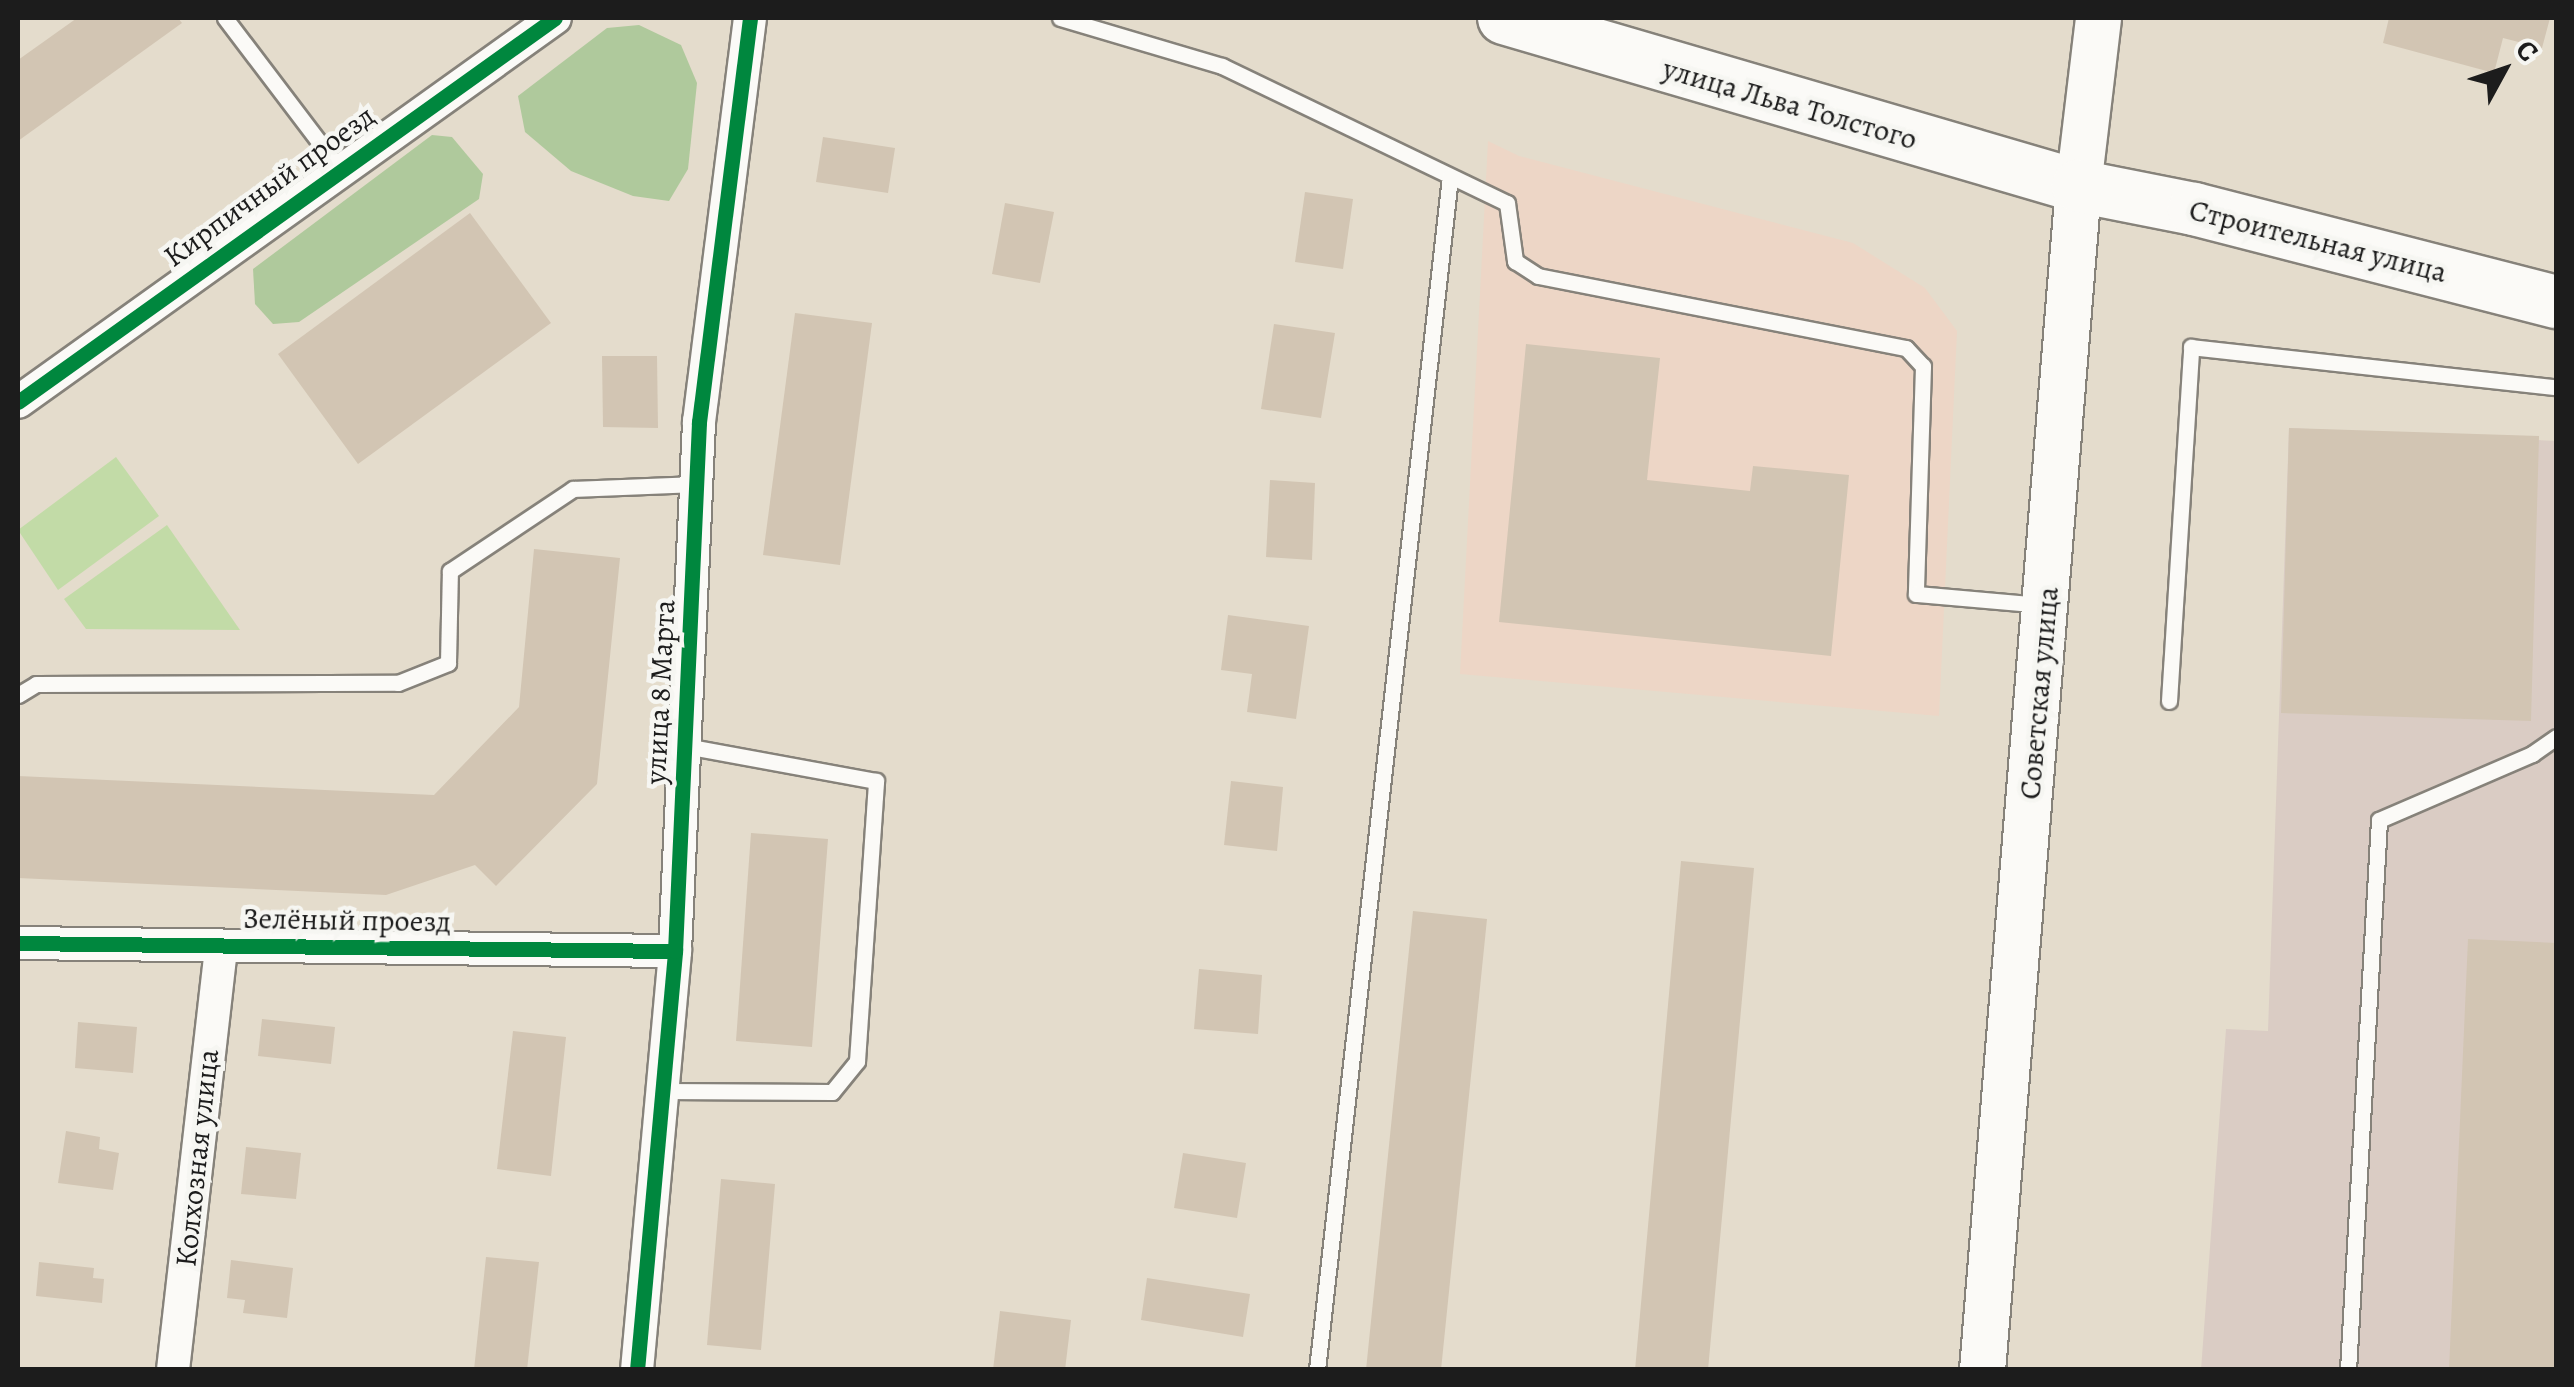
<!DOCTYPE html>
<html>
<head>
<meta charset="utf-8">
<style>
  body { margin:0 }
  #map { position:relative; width:2574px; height:1387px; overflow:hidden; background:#e4dccc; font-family:Alegreya,serif }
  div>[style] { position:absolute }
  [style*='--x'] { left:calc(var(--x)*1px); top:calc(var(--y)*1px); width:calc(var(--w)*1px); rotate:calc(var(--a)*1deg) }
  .built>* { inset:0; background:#edd6c6 }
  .industrial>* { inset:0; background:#daccc4 }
  .green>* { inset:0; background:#c2dba7 }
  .forest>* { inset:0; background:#afc99c }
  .building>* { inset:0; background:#d2c5b3 }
  .roads { filter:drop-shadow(2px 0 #86827a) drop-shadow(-2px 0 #86827a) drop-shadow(0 2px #86827a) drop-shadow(0 -2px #86827a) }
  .service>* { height:15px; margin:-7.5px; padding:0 7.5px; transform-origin:7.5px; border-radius:7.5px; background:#fbfaf7 }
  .minor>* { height:32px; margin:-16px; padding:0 16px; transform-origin:16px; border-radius:16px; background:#fbfaf7 }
  .secondary>* { height:45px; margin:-22.5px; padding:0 22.5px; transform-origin:22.5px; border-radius:22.5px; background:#fbfaf7 }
  .trunk>* { height:52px; margin:-26px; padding:0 26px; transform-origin:26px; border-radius:26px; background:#fbfaf7 }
  .cycleway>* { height:15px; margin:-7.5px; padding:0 7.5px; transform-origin:7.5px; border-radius:7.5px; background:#00873e }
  span { translate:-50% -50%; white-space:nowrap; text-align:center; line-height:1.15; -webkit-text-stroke:9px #f6f6f2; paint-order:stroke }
  .street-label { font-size:30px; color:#1c1c1c }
  .frame { position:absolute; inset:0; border:20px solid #1c1c1c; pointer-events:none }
  .north { position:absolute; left:2454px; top:20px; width:100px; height:100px; -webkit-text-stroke:8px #f6f6f2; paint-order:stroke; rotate:50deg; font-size:28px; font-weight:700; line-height:40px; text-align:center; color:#1c1c1c }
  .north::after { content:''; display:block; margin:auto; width:35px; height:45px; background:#1c1c1c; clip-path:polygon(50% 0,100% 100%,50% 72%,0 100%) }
</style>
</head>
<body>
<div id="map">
  <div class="built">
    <i style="clip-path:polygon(1488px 141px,1519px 156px,1853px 243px,1925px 288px,1957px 331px,1939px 716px,1460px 674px)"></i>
  </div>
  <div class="industrial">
    <i style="clip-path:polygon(2289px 428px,2556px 441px,2556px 1369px,2201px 1370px,2226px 1029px,2268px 1031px)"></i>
  </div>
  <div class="green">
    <i style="clip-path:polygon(116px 457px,159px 516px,58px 590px,18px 530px)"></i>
    <i style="clip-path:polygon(167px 525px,240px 630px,86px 629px,64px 599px)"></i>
  </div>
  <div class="forest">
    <i style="clip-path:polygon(639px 25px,681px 45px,697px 83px,688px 169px,669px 201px,633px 196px,571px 171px,525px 132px,518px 96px,607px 28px)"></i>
    <i style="clip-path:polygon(432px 135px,452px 137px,483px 174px,479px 199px,299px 322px,273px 324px,255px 304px,253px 269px)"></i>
  </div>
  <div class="building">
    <i style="clip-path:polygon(77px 18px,178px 18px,182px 23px,18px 141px,18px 60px)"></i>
    <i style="clip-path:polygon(2389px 18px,2550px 18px,2542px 48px,2503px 38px,2494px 73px,2383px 43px)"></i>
    <i style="clip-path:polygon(823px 137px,895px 148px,888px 193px,816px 182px)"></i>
    <i style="clip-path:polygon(1305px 192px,1353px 199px,1343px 269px,1295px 262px)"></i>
    <i style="clip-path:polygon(1005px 203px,1054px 212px,1040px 283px,992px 274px)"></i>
    <i style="clip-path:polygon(470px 213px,551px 323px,358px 464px,278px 354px)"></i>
    <i style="clip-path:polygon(795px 313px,872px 323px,840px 565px,763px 555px)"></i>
    <i style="clip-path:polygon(1274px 324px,1335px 333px,1321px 418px,1261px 409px)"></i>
    <i style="clip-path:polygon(1526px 344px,1660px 358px,1647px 480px,1750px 491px,1753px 466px,1849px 475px,1831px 656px,1499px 622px)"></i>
    <i style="clip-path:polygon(602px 356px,657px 356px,658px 428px,603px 427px)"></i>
    <i style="clip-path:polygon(2289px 428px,2539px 436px,2531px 721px,2281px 713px)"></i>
    <i style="clip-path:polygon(1270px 480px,1315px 483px,1312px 560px,1266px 557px)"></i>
    <i style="clip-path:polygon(534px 549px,620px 558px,597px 784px,496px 886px,475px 865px,386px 895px,18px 878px,18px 776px,434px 795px,519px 707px)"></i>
    <i style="clip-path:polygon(1228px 615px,1309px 626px,1296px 719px,1247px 712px,1252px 674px,1221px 670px)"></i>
    <i style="clip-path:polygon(1231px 781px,1283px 787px,1277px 851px,1224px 845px)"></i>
    <i style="clip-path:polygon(751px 833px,828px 839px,812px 1047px,736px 1041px)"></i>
    <i style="clip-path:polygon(1681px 861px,1754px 868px,1708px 1370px,1635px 1370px)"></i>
    <i style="clip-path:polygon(1413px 911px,1487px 919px,1441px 1370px,1366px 1370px)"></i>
    <i style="clip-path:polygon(2468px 939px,2556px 943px,2556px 1370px,2449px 1370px)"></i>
    <i style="clip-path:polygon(1199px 969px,1262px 975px,1258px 1034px,1194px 1029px)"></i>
    <i style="clip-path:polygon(262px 1019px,335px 1027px,331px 1064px,258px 1056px)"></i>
    <i style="clip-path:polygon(78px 1022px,137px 1027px,133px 1073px,75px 1068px)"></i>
    <i style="clip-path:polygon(513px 1031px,566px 1037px,551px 1176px,497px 1169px)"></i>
    <i style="clip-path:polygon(66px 1131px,100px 1137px,99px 1149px,119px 1153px,113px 1190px,58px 1183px)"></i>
    <i style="clip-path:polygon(246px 1147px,301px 1153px,296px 1199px,241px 1194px)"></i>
    <i style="clip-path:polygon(1183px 1153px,1246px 1163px,1237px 1218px,1174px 1208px)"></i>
    <i style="clip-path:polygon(721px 1179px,775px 1184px,761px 1350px,707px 1345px)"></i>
    <i style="clip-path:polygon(486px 1257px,539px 1262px,527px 1370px,474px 1370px)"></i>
    <i style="clip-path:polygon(231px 1260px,293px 1268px,287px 1318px,243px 1313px,245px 1300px,227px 1298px)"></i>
    <i style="clip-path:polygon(39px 1262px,94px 1268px,93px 1278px,104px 1279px,102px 1303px,36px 1296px)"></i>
    <i style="clip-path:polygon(1147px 1278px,1250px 1294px,1243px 1337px,1141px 1320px)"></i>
    <i style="clip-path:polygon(1000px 1311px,1071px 1320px,1065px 1370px,993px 1370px)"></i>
  </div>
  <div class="roads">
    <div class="service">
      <i style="--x:225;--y:18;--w:188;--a:52.8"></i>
      <i style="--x:1060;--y:18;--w:169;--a:16.5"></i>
      <i style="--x:1222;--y:66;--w:316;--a:25.7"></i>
      <i style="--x:1507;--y:203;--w:59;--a:82.1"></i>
      <i style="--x:1515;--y:261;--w:27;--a:33"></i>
      <i style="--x:1538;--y:276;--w:375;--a:11.1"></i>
      <i style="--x:1906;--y:348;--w:25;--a:47"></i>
      <i style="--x:1923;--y:366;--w:228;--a:91.8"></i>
      <i style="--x:1916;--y:594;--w:126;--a:5"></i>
      <i style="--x:18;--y:695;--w:21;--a:-31"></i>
      <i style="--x:36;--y:684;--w:362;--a:-0.2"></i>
      <i style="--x:398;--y:683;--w:54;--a:-21.8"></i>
      <i style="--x:448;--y:663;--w:92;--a:-88.8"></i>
      <i style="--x:450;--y:571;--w:148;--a:-33.7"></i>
      <i style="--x:573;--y:489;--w:123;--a:-2.3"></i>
      <i style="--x:2169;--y:701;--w:355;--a:-86.4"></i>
      <i style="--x:2191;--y:347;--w:367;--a:6.3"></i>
      <i style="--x:664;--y:1091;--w:168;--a:0.3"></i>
      <i style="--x:832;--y:1092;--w:40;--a:-51"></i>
      <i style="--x:857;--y:1061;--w:281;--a:-86.1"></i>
      <i style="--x:876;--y:781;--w:194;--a:-169.6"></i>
      <i style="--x:1317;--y:1370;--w:1201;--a:-83.64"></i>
      <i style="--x:2348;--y:1370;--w:551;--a:-86.77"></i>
      <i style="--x:2379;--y:820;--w:167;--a:-23.3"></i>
      <i style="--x:2532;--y:754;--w:29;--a:-35"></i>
    </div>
    <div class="minor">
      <i style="--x:18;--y:402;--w:660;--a:-35.57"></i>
      <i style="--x:18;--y:943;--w:657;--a:0.7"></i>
      <i style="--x:173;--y:1370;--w:426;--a:-83.5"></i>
      <i style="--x:637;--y:1370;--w:421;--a:-84.8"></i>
      <i style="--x:675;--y:951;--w:530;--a:-87.4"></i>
      <i style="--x:699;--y:422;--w:407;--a:-82.8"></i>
    </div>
    <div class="secondary">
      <i style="--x:1982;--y:1370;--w:1188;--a:-85.36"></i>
      <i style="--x:2078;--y:186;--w:169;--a:-83.2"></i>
    </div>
    <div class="trunk">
      <i style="--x:1504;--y:18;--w:598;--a:16.31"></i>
      <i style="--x:2078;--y:186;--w:118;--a:11.2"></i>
      <i style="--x:2194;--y:209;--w:374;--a:14.4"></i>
    </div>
  </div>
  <div class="cycleway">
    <i style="--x:18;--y:402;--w:660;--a:-35.57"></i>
    <i style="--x:18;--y:943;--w:657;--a:0.7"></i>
    <i style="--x:637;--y:1370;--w:421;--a:-84.8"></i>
    <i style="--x:675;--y:951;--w:530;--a:-87.4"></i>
    <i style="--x:699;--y:422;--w:407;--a:-82.8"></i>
  </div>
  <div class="street-label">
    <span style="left:1790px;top:104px;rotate:16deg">улица Льва Толстого</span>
    <span style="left:269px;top:186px;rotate:-36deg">Кирпичный проезд</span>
    <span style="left:2318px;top:241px;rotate:14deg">Строительная улица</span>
    <span style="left:660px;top:692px;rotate:-87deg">улица 8 Марта</span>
    <span style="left:2039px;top:693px;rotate:-85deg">Советская улица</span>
    <span style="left:347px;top:920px;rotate:1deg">Зелёный проезд</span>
    <span style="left:197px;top:1158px;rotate:-84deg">Колхозная улица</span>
  </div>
  <div class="frame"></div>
  <div class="north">С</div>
</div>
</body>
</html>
